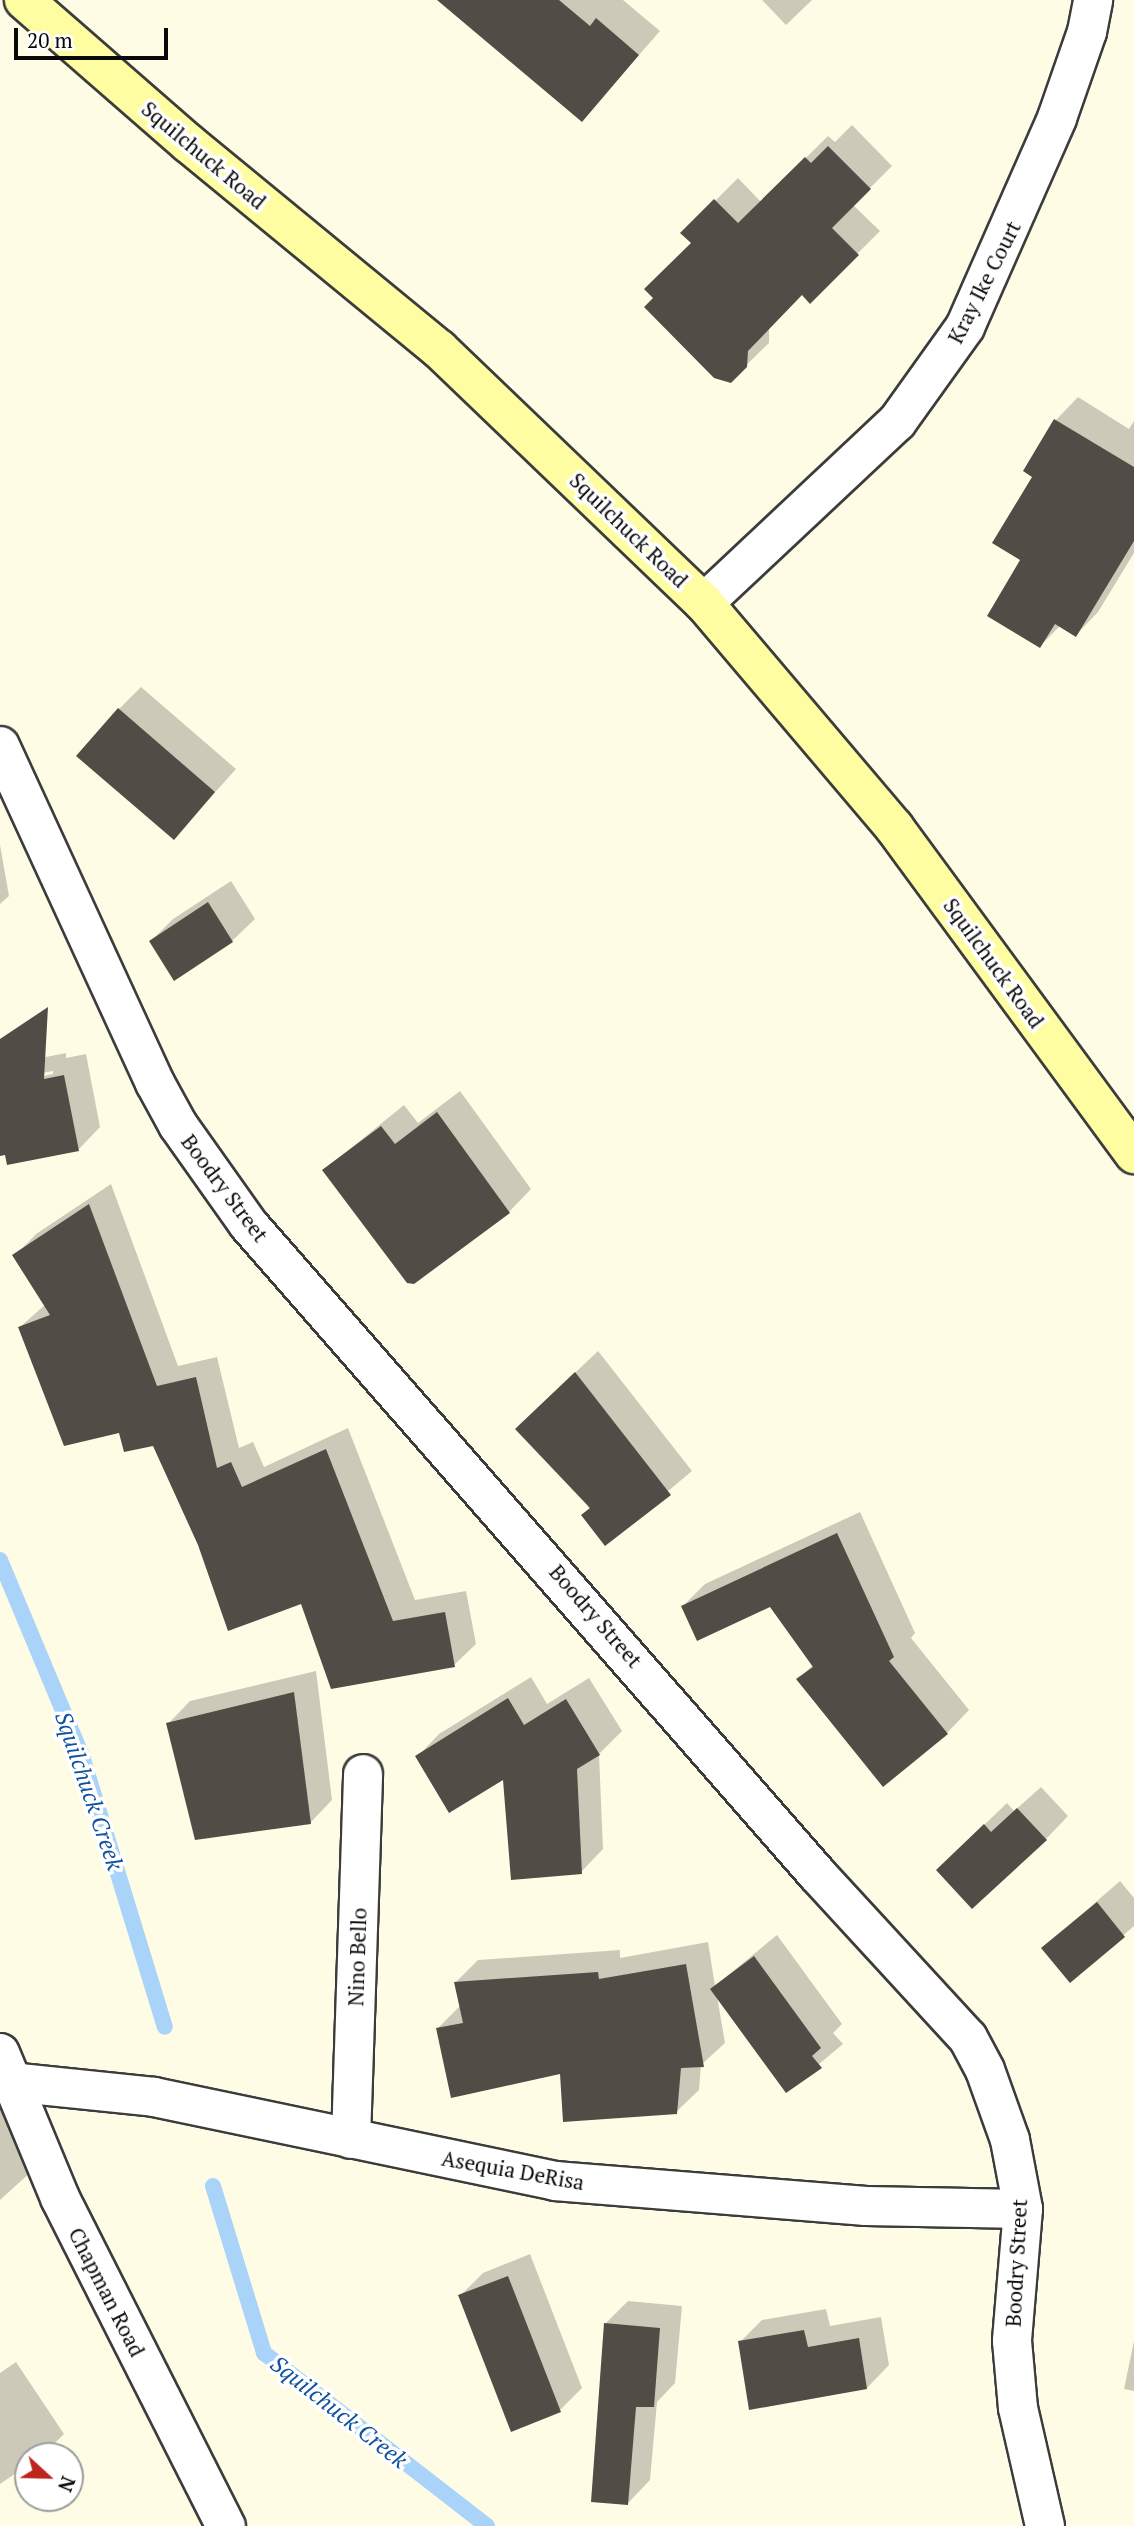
<!DOCTYPE html>
<html>
<head>
<meta charset="utf-8">
<style>
  body { margin:0 }
  #map { position:relative; width:1134px; height:2526px; overflow:hidden; background:#fffce6; font-family:"PT Serif",serif }
  div>[style] { position:absolute }
  [style*='--x'] { left:calc(var(--x)*1px); top:calc(var(--y)*1px); width:calc(var(--w)*1px); rotate:calc(var(--a)*1deg) }
  .shadow>* { inset:0; background:#0003 }
  .stream>* { height:16px; margin:-8px; padding:0 8px; transform-origin:8px; border-radius:8px; background:#a9d3f8 }
  .building>* { inset:0; background:#524c46 }
  .roads { filter:drop-shadow(2px 0 #3c3c3c) drop-shadow(-2px 0 #3c3c3c) drop-shadow(0 2px #3c3c3c) drop-shadow(0 -2px #3c3c3c) }
  .minor>* { height:38px; margin:-19px; padding:0 19px; transform-origin:19px; border-radius:19px; background:#fff }
  .secondary>* { height:38px; margin:-19px; padding:0 19px; transform-origin:19px; border-radius:19px; background:#fffda1 }
  span { translate:-50% -50%; white-space:nowrap; text-align:center; line-height:1.15; -webkit-text-stroke:7px #fff; paint-order:stroke }
  .street-label { font-size:21px; color:#090909 }
  .water-label { font-size:23px; color:#10539e; font-style:italic }
  .north { position:absolute; left:14px; top:2442px; width:70px; height:70px; box-sizing:border-box; background:#fff; border:2px solid #9d9d9d; border-radius:50%; rotate:112deg; font-size:19px; font-weight:700; line-height:28px; text-align:center; color:#090909 }
  .north::after { content:''; display:block; margin:auto; width:24px; height:32px; background:#bd251e; clip-path:polygon(50% 0,100% 100%,50% 72%,0 100%) }
  .scale { position:absolute; left:14px; top:28px; width:154px; height:32px; box-sizing:border-box; border:4px solid #090909; border-top:0; padding-left:9px; font-size:21px; line-height:24px; white-space:nowrap; color:#090909; -webkit-text-stroke:5px #fff; paint-order:stroke }
</style>
</head>
<body>
<div id="map">
  <div class="shadow">
    <i style="clip-path:polygon(466px 0,623px 0,660px 31px,582px 120px)"></i>
    <i style="clip-path:polygon(762px 0,812px 0,786px 25px)"></i>
    <i style="clip-path:polygon(852px 125px,892px 166px,853px 205px,880px 231px,810px 301px,802px 293px,769px 326px,769px 343px,730px 381px,693px 243px,683px 233px,738px 178px,761px 202px,828px 136px,835px 142px)"></i>
    <i style="clip-path:polygon(1078px 397px,1129px 429px,1134px 421px,1134px 553px,1098px 612px,1076px 635px,1061px 625px,1040px 646px,1023px 560px,1034px 476px,1025px 471px,1056px 420px)"></i>
    <i style="clip-path:polygon(141px 687px,236px 769px,174px 838px,119px 709px)"></i>
    <i style="clip-path:polygon(0 845px,9px 896px,0 904px)"></i>
    <i style="clip-path:polygon(231px 881px,255px 919px,232px 941px,151px 941px,173px 919px)"></i>
    <i style="clip-path:polygon(66px 1053px,66px 1058px,86px 1054px,100px 1127px,78px 1150px,0 1154px,0 1085px,53px 1074px,53px 1071px,0 1081px,0 1066px)"></i>
    <i style="clip-path:polygon(460px 1091px,531px 1189px,509px 1212px,324px 1170px,404px 1105px,418px 1123px)"></i>
    <i style="clip-path:polygon(111px 1184px,178px 1366px,217px 1357px,239px 1448px,253px 1442px,264px 1467px,348px 1428px,415px 1600px,466px 1591px,476px 1644px,454px 1665px,302px 1602px,199px 1544px,154px 1444px,121px 1431px,20px 1327px,46px 1304px,15px 1256px,36px 1234px)"></i>
    <i style="clip-path:polygon(598px 1351px,692px 1471px,606px 1543px,539px 1407px)"></i>
    <i style="clip-path:polygon(860px 1512px,915px 1633px,911px 1638px,969px 1710px,947px 1733px,798px 1679px,813px 1665px,771px 1605px,683px 1606px,705px 1584px)"></i>
    <i style="clip-path:polygon(316px 1671px,332px 1800px,310px 1823px,168px 1724px,190px 1701px)"></i>
    <i style="clip-path:polygon(531px 1677px,547px 1704px,589px 1678px,622px 1731px,599px 1754px,603px 1849px,581px 1872px,504px 1777px,417px 1757px,439px 1734px)"></i>
    <i style="clip-path:polygon(1041px 1787px,1068px 1816px,1046px 1839px,960px 1848px,1007px 1803px,1014px 1811px)"></i>
    <i style="clip-path:polygon(1120px 1881px,1134px 1898px,1134px 1926px,1070px 1981px,1043px 1948px)"></i>
    <i style="clip-path:polygon(777px 1935px,842px 2024px,833px 2033px,843px 2044px,787px 2091px,717px 1996px,725px 2043px,701px 2065px,699px 2090px,676px 2112px,437px 2029px,461px 2005px,456px 1982px,478px 1960px,620px 1950px,620px 1958px,708px 1942px,715px 1986px)"></i>
    <i style="clip-path:polygon(0 2106px,43px 2161px,0 2200px)"></i>
    <i style="clip-path:polygon(530px 2254px,582px 2388px,560px 2410px,461px 2295px,483px 2273px)"></i>
    <i style="clip-path:polygon(628px 2301px,682px 2306px,675px 2383px,657px 2402px,650px 2480px,628px 2503px,605px 2324px)"></i>
    <i style="clip-path:polygon(826px 2309px,830px 2326px,881px 2317px,889px 2365px,867px 2388px,740px 2342px,762px 2320px)"></i>
    <i style="clip-path:polygon(1134px 2341px,1134px 2391px,1124px 2389px)"></i>
    <i style="clip-path:polygon(16px 2362px,64px 2434px,42px 2456px,28px 2456px,28px 2465px,0 2484px,0 2373px)"></i>
  </div>
  <div class="stream">
    <i style="--x:0;--y:1560;--w:212;--a:67.3"></i>
    <i style="--x:82;--y:1756;--w:283;--a:73"></i>
    <i style="--x:213;--y:2186;--w:175;--a:73"></i>
    <i style="--x:264;--y:2353;--w:282;--a:37.8"></i>
  </div>
  <div class="building">
    <i style="clip-path:polygon(437px 0,559px 0,590px 26px,596px 18px,639px 55px,582px 122px)"></i>
    <i style="clip-path:polygon(828px 146px,871px 189px,832px 228px,859px 255px,810px 304px,802px 295px,748px 351px,747px 367px,731px 383px,714px 378px,644px 307px,653px 298px,644px 289px,691px 243px,680px 233px,714px 199px,738px 223px,805px 157px,811px 163px)"></i>
    <i style="clip-path:polygon(1054px 419px,1134px 467px,1134px 541px,1076px 637px,1055px 624px,1040px 648px,987px 616px,1020px 560px,992px 543px,1032px 477px,1023px 471px)"></i>
    <i style="clip-path:polygon(118px 708px,215px 792px,174px 840px,76px 756px)"></i>
    <i style="clip-path:polygon(208px 902px,233px 942px,174px 981px,149px 941px)"></i>
    <i style="clip-path:polygon(48px 1007px,44px 1079px,64px 1075px,79px 1151px,7px 1165px,5px 1155px,0 1156px,0 1039px)"></i>
    <i style="clip-path:polygon(437px 1112px,510px 1213px,414px 1284px,407px 1283px,322px 1170px,381px 1126px,395px 1144px)"></i>
    <i style="clip-path:polygon(89px 1204px,157px 1386px,196px 1377px,217px 1468px,231px 1462px,242px 1487px,326px 1449px,393px 1621px,445px 1612px,455px 1667px,331px 1689px,301px 1604px,228px 1631px,198px 1545px,153px 1446px,124px 1452px,119px 1433px,64px 1446px,18px 1327px,50px 1315px,12px 1255px)"></i>
    <i style="clip-path:polygon(575px 1372px,671px 1495px,605px 1546px,581px 1515px,590px 1508px,515px 1429px)"></i>
    <i style="clip-path:polygon(837px 1533px,894px 1657px,889px 1661px,948px 1734px,883px 1787px,796px 1679px,813px 1667px,770px 1607px,697px 1641px,681px 1606px)"></i>
    <i style="clip-path:polygon(294px 1692px,311px 1824px,195px 1840px,166px 1723px)"></i>
    <i style="clip-path:polygon(508px 1698px,524px 1725px,566px 1699px,600px 1755px,577px 1769px,582px 1874px,511px 1880px,503px 1780px,449px 1813px,415px 1756px)"></i>
    <i style="clip-path:polygon(1017px 1808px,1047px 1840px,972px 1909px,936px 1870px,984px 1824px,991px 1832px)"></i>
    <i style="clip-path:polygon(1097px 1902px,1125px 1937px,1070px 1983px,1041px 1948px)"></i>
    <i style="clip-path:polygon(754px 1956px,821px 2048px,812px 2056px,822px 2068px,786px 2093px,710px 1989px)"></i>
    <i style="clip-path:polygon(686px 1964px,704px 2067px,681px 2068px,677px 2114px,563px 2122px,560px 2074px,451px 2098px,436px 2028px,463px 2023px,454px 1982px,598px 1972px,599px 1979px)"></i>
    <i style="clip-path:polygon(508px 2276px,561px 2412px,511px 2432px,458px 2295px)"></i>
    <i style="clip-path:polygon(604px 2323px,660px 2328px,654px 2407px,636px 2407px,628px 2505px,591px 2502px)"></i>
    <i style="clip-path:polygon(804px 2330px,808px 2347px,859px 2338px,867px 2389px,749px 2410px,738px 2341px)"></i>
  </div>
  <div class="roads">
    <div class="minor">
      <i style="--x:704;--y:603;--w:265;--a:-43.2"></i>
      <i style="--x:897;--y:422;--w:117;--a:-54.4"></i>
      <i style="--x:965;--y:327;--w:228;--a:-66.2"></i>
      <i style="--x:1057;--y:118;--w:91;--a:-70.8"></i>
      <i style="--x:1087;--y:32;--w:33;--a:-79"></i>
      <i style="--x:0;--y:746;--w:371;--a:65.3"></i>
      <i style="--x:155;--y:1083;--w:48;--a:61.3"></i>
      <i style="--x:178;--y:1125;--w:121;--a:54.7"></i>
      <i style="--x:248;--y:1224;--w:864;--a:48.8"></i>
      <i style="--x:817;--y:1874;--w:223;--a:47.4"></i>
      <i style="--x:968;--y:2038;--w:36;--a:62"></i>
      <i style="--x:985;--y:2070;--w:74;--a:70.3"></i>
      <i style="--x:1010;--y:2140;--w:70;--a:79.3"></i>
      <i style="--x:1023;--y:2209;--w:132;--a:94.8"></i>
      <i style="--x:1012;--y:2341;--w:67;--a:84.9"></i>
      <i style="--x:1018;--y:2408;--w:121;--a:77.1"></i>
      <i style="--x:0;--y:2053;--w:157;--a:67.5"></i>
      <i style="--x:60;--y:2198;--w:368;--a:63.2"></i>
      <i style="--x:10;--y:2082;--w:145;--a:5.9"></i>
      <i style="--x:154;--y:2097;--w:410;--a:11.8"></i>
      <i style="--x:555;--y:2181;--w:312;--a:4.6"></i>
      <i style="--x:866;--y:2206;--w:157;--a:1.1"></i>
      <i style="--x:351;--y:2139;--w:365;--a:-88.1"></i>
    </div>
    <div class="secondary">
      <i style="--x:24;--y:0;--w:218;--a:41.1"></i>
      <i style="--x:188;--y:143;--w:325;--a:39.4"></i>
      <i style="--x:439;--y:349;--w:367;--a:43.8"></i>
      <i style="--x:704;--y:603;--w:294;--a:49.7"></i>
      <i style="--x:894;--y:827;--w:406;--a:53.7"></i>
    </div>
  </div>
  <div class="street-label">
    <span style="left:204px;top:155px;rotate:40deg">Squilchuck Road</span>
    <span style="left:984px;top:282px;rotate:-63deg">Kray Ike Court</span>
    <span style="left:629px;top:530px;rotate:44deg">Squilchuck Road</span>
    <span style="left:994px;top:963px;rotate:54deg">Squilchuck Road</span>
    <span style="left:225px;top:1188px;rotate:53deg">Boodry Street</span>
    <span style="left:596px;top:1616px;rotate:49deg">Boodry Street</span>
    <span style="left:357px;top:1957px;rotate:-88deg">Nino Bello</span>
    <span style="left:513px;top:2170px;rotate:10deg">Asequia DeRisa</span>
    <span style="left:1016px;top:2263px;rotate:-87deg">Boodry Street</span>
    <span style="left:107px;top:2292px;rotate:63deg">Chapman Road</span>
  </div>
  <div class="water-label">
    <span style="left:89px;top:1791px;rotate:71deg">Squilchuck Creek</span>
    <span style="left:339px;top:2412px;rotate:38deg">Squilchuck Creek</span>
  </div>
  <div class="north">N</div>
  <div class="scale">20 m</div>
</div>
</body>
</html>
